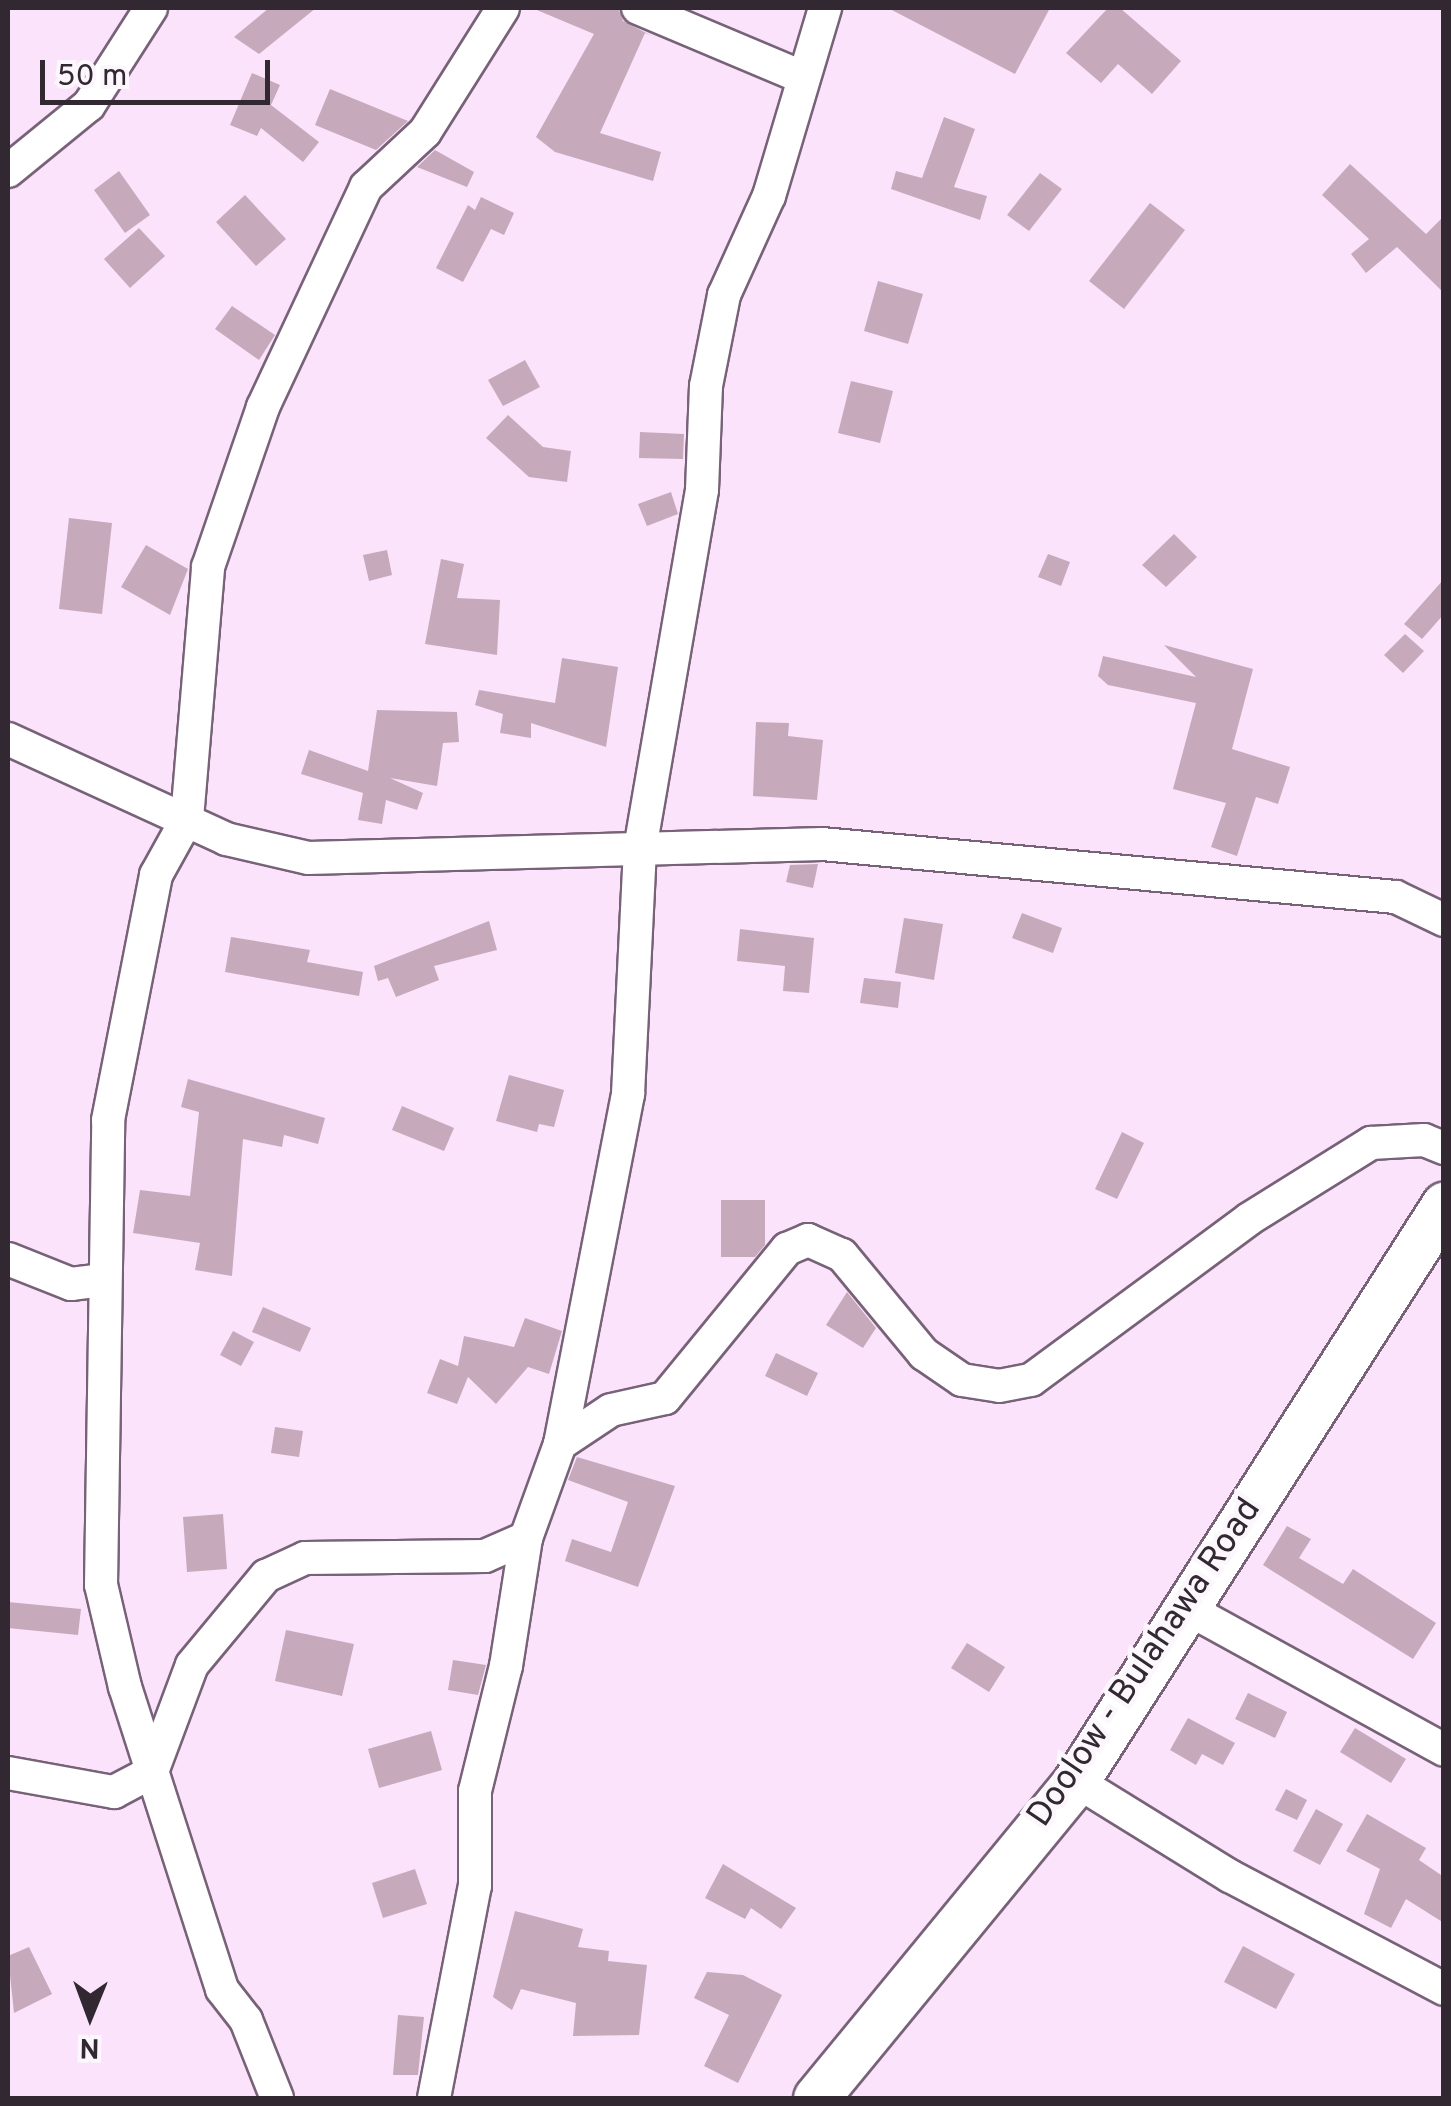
<!DOCTYPE html>
<html>
<head>
<meta charset="utf-8">
<style>
  body { margin:0 }
  #map { position:relative; width:1451px; height:2106px; overflow:hidden; background:#fbe3fc; font-family:Overpass,sans-serif }
  div>[style] { position:absolute }
  [style*='--x'] { left:calc(var(--x)*1px); top:calc(var(--y)*1px); width:calc(var(--w)*1px); rotate:calc(var(--a)*1deg) }
  .building>* { inset:0; background:#c7a9bc }
  .roads { filter:drop-shadow(2px 0 #776278) drop-shadow(-2px 0 #776278) drop-shadow(0 2px #776278) drop-shadow(0 -2px #776278) }
  .street>* { height:32px; margin:-16px; padding:0 16px; transform-origin:16px; border-radius:16px; background:#fff }
  .secondary>* { height:45px; margin:-22.5px; padding:0 22.5px; transform-origin:22.5px; border-radius:22.5px; background:#fff }
  span { translate:-50% -50%; white-space:nowrap; text-align:center; line-height:1.15; -webkit-text-stroke:9px #fcf7fc; paint-order:stroke }
  .street-label { font-size:35px; color:#312832 }
  .frame { position:absolute; inset:0; border:10px solid #312832; pointer-events:none }
  .north { position:absolute; left:40px; top:1966px; width:100px; height:100px; -webkit-text-stroke:8px #fcf7fc; paint-order:stroke; rotate:181deg; font-size:28px; font-weight:700; line-height:40px; text-align:center; color:#312832 }
  .north::after { content:''; display:block; margin:auto; width:35px; height:45px; background:#312832; clip-path:polygon(50% 0,100% 100%,50% 72%,0 100%) }
  .scale { position:absolute; left:40px; top:60px; width:230px; height:45px; box-sizing:border-box; border:5px solid #312832; border-top:0; padding-left:12px; font-size:30px; line-height:35px; white-space:nowrap; color:#312832; -webkit-text-stroke:8px #fcf7fc; paint-order:stroke }
</style>
</head>
<body>
<div id="map">
  <div class="building">
    <i style="clip-path:polygon(269px 8px,316px 8px,259px 54px,234px 37px)"></i>
    <i style="clip-path:polygon(532px 8px,618px 8px,623px 21px,652px 36px,645px 33px,600px 133px,661px 152px,653px 181px,555px 152px,536px 137px,594px 34px)"></i>
    <i style="clip-path:polygon(888px 8px,1050px 8px,1015px 74px)"></i>
    <i style="clip-path:polygon(1108px 8px,1120px 8px,1181px 61px,1152px 94px,1118px 64px,1101px 83px,1066px 53px)"></i>
    <i style="clip-path:polygon(252px 73px,280px 85px,271px 105px,319px 142px,303px 162px,261px 128px,257px 136px,230px 125px)"></i>
    <i style="clip-path:polygon(330px 89px,408px 121px,376px 150px,315px 125px)"></i>
    <i style="clip-path:polygon(944px 117px,975px 129px,954px 187px,987px 196px,980px 220px,891px 189px,896px 171px,922px 178px)"></i>
    <i style="clip-path:polygon(435px 150px,474px 172px,467px 187px,417px 167px)"></i>
    <i style="clip-path:polygon(1350px 164px,1426px 234px,1444px 216px,1444px 293px,1397px 247px,1366px 273px,1351px 254px,1369px 239px,1322px 195px)"></i>
    <i style="clip-path:polygon(119px 171px,150px 215px,125px 233px,94px 190px)"></i>
    <i style="clip-path:polygon(1040px 173px,1062px 189px,1029px 231px,1007px 215px)"></i>
    <i style="clip-path:polygon(245px 195px,286px 239px,256px 266px,216px 222px)"></i>
    <i style="clip-path:polygon(481px 197px,514px 213px,504px 235px,491px 229px,463px 282px,436px 268px,468px 205px,475px 210px)"></i>
    <i style="clip-path:polygon(1150px 203px,1185px 230px,1124px 309px,1089px 281px)"></i>
    <i style="clip-path:polygon(139px 228px,165px 256px,130px 288px,104px 259px)"></i>
    <i style="clip-path:polygon(878px 281px,923px 294px,908px 344px,864px 331px)"></i>
    <i style="clip-path:polygon(232px 306px,275px 335px,259px 360px,215px 329px)"></i>
    <i style="clip-path:polygon(525px 360px,540px 387px,503px 406px,488px 380px)"></i>
    <i style="clip-path:polygon(851px 381px,893px 391px,880px 443px,838px 433px)"></i>
    <i style="clip-path:polygon(508px 415px,543px 447px,571px 451px,567px 482px,529px 477px,486px 438px)"></i>
    <i style="clip-path:polygon(640px 432px,684px 434px,683px 459px,639px 458px)"></i>
    <i style="clip-path:polygon(671px 492px,678px 514px,647px 526px,638px 504px)"></i>
    <i style="clip-path:polygon(69px 518px,112px 523px,102px 614px,59px 609px)"></i>
    <i style="clip-path:polygon(1174px 534px,1197px 557px,1166px 587px,1142px 565px)"></i>
    <i style="clip-path:polygon(146px 545px,188px 569px,170px 615px,121px 587px)"></i>
    <i style="clip-path:polygon(387px 550px,392px 575px,369px 581px,363px 555px)"></i>
    <i style="clip-path:polygon(1048px 554px,1070px 562px,1061px 586px,1038px 577px)"></i>
    <i style="clip-path:polygon(441px 559px,464px 564px,457px 598px,500px 600px,497px 655px,425px 644px)"></i>
    <i style="clip-path:polygon(1444px 579px,1444px 614px,1422px 639px,1404px 624px)"></i>
    <i style="clip-path:polygon(1405px 634px,1424px 651px,1403px 673px,1384px 655px)"></i>
    <i style="clip-path:polygon(1164px 645px,1253px 669px,1232px 749px,1290px 767px,1278px 804px,1256px 797px,1237px 856px,1211px 847px,1226px 803px,1173px 789px,1196px 703px,1108px 685px,1098px 676px,1103px 656px,1196px 677px)"></i>
    <i style="clip-path:polygon(562px 658px,618px 667px,606px 747px,531px 723px,531px 738px,500px 733px,503px 714px,475px 705px,479px 690px,555px 703px)"></i>
    <i style="clip-path:polygon(377px 710px,457px 712px,459px 742px,443px 743px,437px 786px,390px 778px,423px 793px,417px 810px,386px 800px,382px 824px,358px 820px,363px 793px,301px 774px,309px 750px,368px 771px)"></i>
    <i style="clip-path:polygon(756px 722px,789px 723px,788px 736px,823px 740px,817px 800px,753px 796px)"></i>
    <i style="clip-path:polygon(818px 864px,813px 888px,786px 882px,790px 865px)"></i>
    <i style="clip-path:polygon(1022px 913px,1062px 928px,1053px 953px,1012px 938px)"></i>
    <i style="clip-path:polygon(904px 918px,943px 924px,934px 980px,895px 973px)"></i>
    <i style="clip-path:polygon(489px 921px,497px 950px,434px 966px,439px 980px,396px 997px,388px 978px,378px 981px,374px 966px)"></i>
    <i style="clip-path:polygon(740px 929px,814px 938px,809px 993px,783px 991px,785px 966px,737px 961px)"></i>
    <i style="clip-path:polygon(231px 937px,310px 950px,307px 962px,363px 972px,359px 996px,225px 972px)"></i>
    <i style="clip-path:polygon(864px 978px,901px 982px,898px 1008px,860px 1003px)"></i>
    <i style="clip-path:polygon(509px 1075px,564px 1090px,554px 1127px,539px 1124px,537px 1132px,496px 1121px)"></i>
    <i style="clip-path:polygon(188px 1079px,325px 1118px,318px 1144px,284px 1135px,282px 1147px,243px 1139px,232px 1276px,195px 1270px,200px 1243px,133px 1233px,140px 1190px,190px 1196px,199px 1112px,181px 1107px)"></i>
    <i style="clip-path:polygon(402px 1106px,454px 1128px,444px 1151px,392px 1130px)"></i>
    <i style="clip-path:polygon(1122px 1132px,1144px 1143px,1117px 1199px,1095px 1189px)"></i>
    <i style="clip-path:polygon(721px 1200px,765px 1200px,765px 1245px,755px 1257px,721px 1257px)"></i>
    <i style="clip-path:polygon(847px 1292px,876px 1328px,863px 1348px,826px 1325px)"></i>
    <i style="clip-path:polygon(263px 1307px,311px 1328px,300px 1352px,252px 1332px)"></i>
    <i style="clip-path:polygon(525px 1318px,562px 1331px,549px 1374px,528px 1367px,496px 1404px,468px 1377px,457px 1404px,427px 1393px,440px 1359px,458px 1366px,464px 1336px,514px 1347px)"></i>
    <i style="clip-path:polygon(233px 1331px,254px 1342px,241px 1366px,220px 1355px)"></i>
    <i style="clip-path:polygon(776px 1353px,818px 1373px,807px 1396px,765px 1376px)"></i>
    <i style="clip-path:polygon(275px 1427px,303px 1431px,299px 1457px,271px 1453px)"></i>
    <i style="clip-path:polygon(577px 1457px,675px 1486px,638px 1587px,565px 1561px,572px 1539px,611px 1552px,628px 1502px,568px 1480px)"></i>
    <i style="clip-path:polygon(223px 1514px,227px 1569px,187px 1572px,183px 1517px)"></i>
    <i style="clip-path:polygon(1287px 1526px,1311px 1539px,1299px 1558px,1343px 1584px,1353px 1569px,1436px 1623px,1413px 1659px,1263px 1565px)"></i>
    <i style="clip-path:polygon(8px 1602px,81px 1609px,78px 1635px,8px 1628px)"></i>
    <i style="clip-path:polygon(286px 1630px,354px 1644px,342px 1696px,275px 1681px)"></i>
    <i style="clip-path:polygon(967px 1643px,1005px 1667px,989px 1692px,951px 1668px)"></i>
    <i style="clip-path:polygon(453px 1660px,486px 1665px,478px 1695px,448px 1690px)"></i>
    <i style="clip-path:polygon(1248px 1693px,1287px 1712px,1275px 1738px,1235px 1719px)"></i>
    <i style="clip-path:polygon(1188px 1718px,1235px 1743px,1223px 1765px,1202px 1754px,1196px 1765px,1170px 1750px)"></i>
    <i style="clip-path:polygon(1355px 1728px,1406px 1759px,1391px 1783px,1340px 1752px)"></i>
    <i style="clip-path:polygon(431px 1731px,442px 1770px,379px 1788px,368px 1749px)"></i>
    <i style="clip-path:polygon(1286px 1789px,1307px 1800px,1297px 1820px,1275px 1810px)"></i>
    <i style="clip-path:polygon(1316px 1809px,1343px 1824px,1320px 1865px,1293px 1851px)"></i>
    <i style="clip-path:polygon(1367px 1814px,1426px 1848px,1419px 1860px,1444px 1877px,1444px 1923px,1406px 1899px,1391px 1928px,1364px 1914px,1380px 1869px,1346px 1851px)"></i>
    <i style="clip-path:polygon(723px 1864px,796px 1908px,781px 1929px,751px 1908px,745px 1919px,705px 1898px)"></i>
    <i style="clip-path:polygon(415px 1869px,427px 1904px,383px 1918px,372px 1883px)"></i>
    <i style="clip-path:polygon(515px 1911px,583px 1929px,578px 1947px,609px 1951px,608px 1961px,647px 1965px,639px 2035px,573px 2036px,576px 2003px,521px 1989px,512px 2010px,493px 1997px)"></i>
    <i style="clip-path:polygon(1243px 1946px,1295px 1974px,1276px 2009px,1224px 1982px)"></i>
    <i style="clip-path:polygon(29px 1947px,52px 1994px,14px 2013px,8px 1956px)"></i>
    <i style="clip-path:polygon(707px 1972px,743px 1975px,782px 1995px,738px 2083px,704px 2066px,729px 2015px,694px 1998px)"></i>
    <i style="clip-path:polygon(398px 2015px,424px 2017px,418px 2075px,393px 2075px)"></i>
  </div>
  <div class="roads">
    <div class="street">
      <i style="--x:638;--y:8;--w:176;--a:22.8"></i>
      <i style="--x:8;--y:171;--w:104;--a:-39.2"></i>
      <i style="--x:89;--y:105;--w:115;--a:-57.4"></i>
      <i style="--x:8;--y:739;--w:240;--a:24.6"></i>
      <i style="--x:226;--y:839;--w:84;--a:13"></i>
      <i style="--x:308;--y:858;--w:514;--a:-1.56"></i>
      <i style="--x:822;--y:844;--w:576;--a:5.28"></i>
      <i style="--x:1396;--y:897;--w:53;--a:25.6"></i>
      <i style="--x:8;--y:1259;--w:68;--a:21.6"></i>
      <i style="--x:71;--y:1284;--w:31;--a:-7"></i>
      <i style="--x:560;--y:1444;--w:61;--a:-33.7"></i>
      <i style="--x:611;--y:1410;--w:55;--a:-12.5"></i>
      <i style="--x:665;--y:1398;--w:193;--a:-50.7"></i>
      <i style="--x:787;--y:1249;--w:23;--a:-23"></i>
      <i style="--x:808;--y:1240;--w:37;--a:24"></i>
      <i style="--x:842;--y:1255;--w:129;--a:50.4"></i>
      <i style="--x:924;--y:1354;--w:46;--a:34.4"></i>
      <i style="--x:962;--y:1380;--w:37;--a:9"></i>
      <i style="--x:999;--y:1386;--w:33;--a:-11"></i>
      <i style="--x:1031;--y:1380;--w:271;--a:-36.4"></i>
      <i style="--x:1249;--y:1219;--w:144;--a:-31.9"></i>
      <i style="--x:1371;--y:1143;--w:53;--a:-3.2"></i>
      <i style="--x:1424;--y:1140;--w:22;--a:22"></i>
      <i style="--x:1186;--y:1608;--w:294;--a:28.8"></i>
      <i style="--x:8;--y:1773;--w:108;--a:10.2"></i>
      <i style="--x:114;--y:1792;--w:43;--a:-27.8"></i>
      <i style="--x:152;--y:1772;--w:114;--a:-69.5"></i>
      <i style="--x:192;--y:1665;--w:116;--a:-50.3"></i>
      <i style="--x:266;--y:1576;--w:43;--a:-24.8"></i>
      <i style="--x:305;--y:1558;--w:180;--a:-0.6"></i>
      <i style="--x:485;--y:1556;--w:45;--a:-23.7"></i>
      <i style="--x:1076;--y:1781;--w:181;--a:31.7"></i>
      <i style="--x:1230;--y:1876;--w:242;--a:27.8"></i>
      <i style="--x:277;--y:2098;--w:84;--a:-111.7"></i>
      <i style="--x:246;--y:2020;--w:39;--a:-128"></i>
      <i style="--x:222;--y:1989;--w:317;--a:-107.8"></i>
      <i style="--x:125;--y:1687;--w:105;--a:-103.2"></i>
      <i style="--x:101;--y:1585;--w:465;--a:-89.1"></i>
      <i style="--x:108;--y:1120;--w:250;--a:-78.9"></i>
      <i style="--x:156;--y:875;--w:64;--a:-61"></i>
      <i style="--x:187;--y:819;--w:253;--a:-85.2"></i>
      <i style="--x:208;--y:567;--w:169;--a:-71"></i>
      <i style="--x:263;--y:407;--w:243;--a:-64.9"></i>
      <i style="--x:366;--y:187;--w:81;--a:-43"></i>
      <i style="--x:425;--y:132;--w:146;--a:-57.8"></i>
      <i style="--x:434;--y:2098;--w:216;--a:-79.1"></i>
      <i style="--x:475;--y:1886;--w:95;--a:-90"></i>
      <i style="--x:475;--y:1791;--w:129;--a:-76.1"></i>
      <i style="--x:506;--y:1666;--w:130;--a:-81.1"></i>
      <i style="--x:526;--y:1538;--w:100;--a:-70.1"></i>
      <i style="--x:560;--y:1444;--w:357;--a:-79"></i>
      <i style="--x:628;--y:1094;--w:245;--a:-87.2"></i>
      <i style="--x:640;--y:849;--w:364;--a:-80.2"></i>
      <i style="--x:702;--y:490;--w:104;--a:-87.8"></i>
      <i style="--x:706;--y:386;--w:93;--a:-78.8"></i>
      <i style="--x:724;--y:295;--w:109;--a:-65.6"></i>
      <i style="--x:769;--y:196;--w:196;--a:-73.4"></i>
    </div>
    <div class="secondary">
      <i style="--x:816;--y:2098;--w:410;--a:-50.6"></i>
      <i style="--x:1076;--y:1781;--w:684;--a:-57.43"></i>
    </div>
  </div>
  <div class="street-label">
    <span style="left:1145px;top:1663px;rotate:-56deg">Doolow - Bulahawa Road</span>
  </div>
  <div class="frame"></div>
  <div class="north">N</div>
  <div class="scale">50 m</div>
</div>
</body>
</html>
